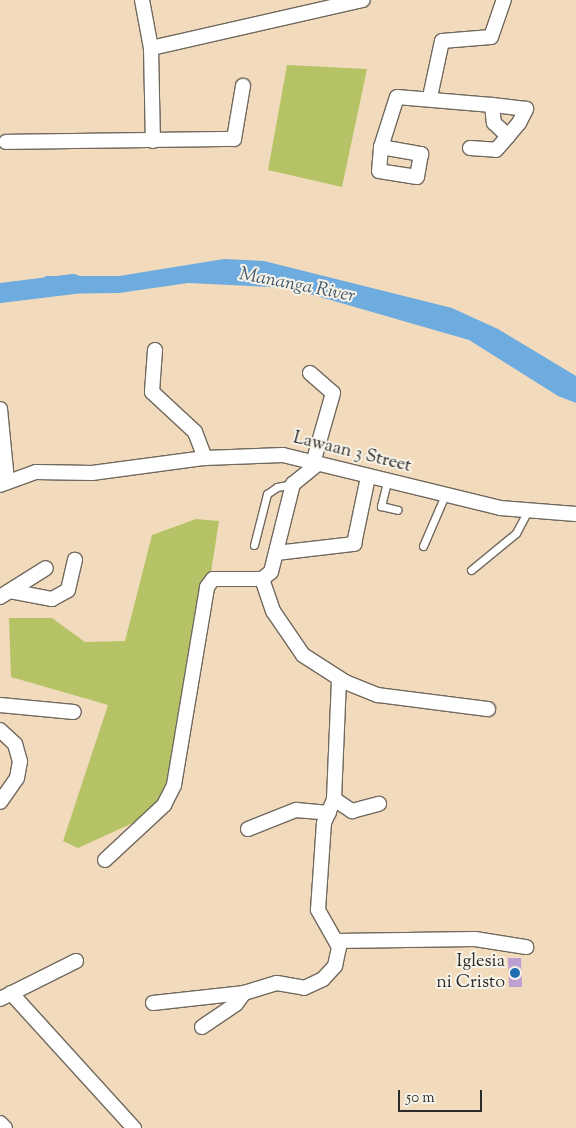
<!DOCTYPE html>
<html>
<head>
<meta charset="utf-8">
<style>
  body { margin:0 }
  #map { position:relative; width:576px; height:1128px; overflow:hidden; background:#f2dbbc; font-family:"Sorts Mill Goudy",serif }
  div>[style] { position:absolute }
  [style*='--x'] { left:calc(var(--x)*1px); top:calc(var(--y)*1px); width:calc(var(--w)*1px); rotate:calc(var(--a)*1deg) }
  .green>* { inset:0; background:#b5c366 }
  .water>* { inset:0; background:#6eace0 }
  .river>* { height:20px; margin:-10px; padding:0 10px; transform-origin:10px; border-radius:10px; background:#6eace0 }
  .building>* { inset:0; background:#be9fd1 }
  .roads { filter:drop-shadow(1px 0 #71695e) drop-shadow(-1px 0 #71695e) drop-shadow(0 1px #71695e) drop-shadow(0 -1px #71695e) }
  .lane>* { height:7px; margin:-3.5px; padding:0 3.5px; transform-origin:3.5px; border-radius:3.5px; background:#fff }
  .street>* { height:14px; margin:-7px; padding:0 7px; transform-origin:7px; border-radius:7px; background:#fff }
  .dots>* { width:14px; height:14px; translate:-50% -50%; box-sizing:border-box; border:2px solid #f7f3e8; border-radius:50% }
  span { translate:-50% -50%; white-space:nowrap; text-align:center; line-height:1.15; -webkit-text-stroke:4px #f7f3e8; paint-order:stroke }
  .street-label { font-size:18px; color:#2b2b2b }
  .poi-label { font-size:18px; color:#2b2b2b }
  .right { translate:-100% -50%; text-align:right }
  .water-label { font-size:19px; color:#42586a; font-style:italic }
  .scale { position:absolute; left:398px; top:1090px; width:84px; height:22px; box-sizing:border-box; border:2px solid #2b2b2b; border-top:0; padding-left:6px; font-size:15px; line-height:18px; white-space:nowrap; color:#2b2b2b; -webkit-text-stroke:4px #f7f3e8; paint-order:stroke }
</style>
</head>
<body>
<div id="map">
  <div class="green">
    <i style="clip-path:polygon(287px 65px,367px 69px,342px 187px,268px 170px)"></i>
    <i style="clip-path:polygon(196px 519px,219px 521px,179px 776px,170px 806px,78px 848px,63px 841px,108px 705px,11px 677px,9px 618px,52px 618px,85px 642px,125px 641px,152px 535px)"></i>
  </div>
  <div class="water">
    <i style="clip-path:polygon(224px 259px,264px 261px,452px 308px,498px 329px,576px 376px,576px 403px,558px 396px,469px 340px,289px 288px,188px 283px,119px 293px,46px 294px,45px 276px,119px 276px)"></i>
  </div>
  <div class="river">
    <i style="--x:0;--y:293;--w:74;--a:-7"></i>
  </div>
  <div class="building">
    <i style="clip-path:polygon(508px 958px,521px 958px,522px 987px,509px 987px)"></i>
  </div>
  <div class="roads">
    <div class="lane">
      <i style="--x:387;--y:482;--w:25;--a:104"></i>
      <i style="--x:381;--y:506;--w:17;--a:13"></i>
      <i style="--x:254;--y:545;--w:53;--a:-75.7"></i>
      <i style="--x:267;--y:494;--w:12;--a:-35"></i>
      <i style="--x:277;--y:487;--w:16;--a:-11"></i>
      <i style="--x:423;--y:546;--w:56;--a:-66.7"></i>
      <i style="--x:471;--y:570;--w:58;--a:-39.4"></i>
      <i style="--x:516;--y:533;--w:24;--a:-62"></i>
    </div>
    <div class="street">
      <i style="--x:142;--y:0;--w:49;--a:79.4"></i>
      <i style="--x:151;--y:48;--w:93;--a:88.8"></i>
      <i style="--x:151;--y:48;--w:217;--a:-12.8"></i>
      <i style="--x:430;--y:97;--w:57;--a:-77.9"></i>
      <i style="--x:442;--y:41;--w:49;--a:-4.7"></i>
      <i style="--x:491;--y:37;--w:39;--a:-71"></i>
      <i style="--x:6;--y:142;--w:228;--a:-0.8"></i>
      <i style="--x:234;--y:139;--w:54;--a:-80.4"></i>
      <i style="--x:381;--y:147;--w:52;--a:-72.3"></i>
      <i style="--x:397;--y:97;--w:95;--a:4.8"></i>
      <i style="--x:381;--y:147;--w:41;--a:9.9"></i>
      <i style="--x:421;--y:154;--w:23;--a:100"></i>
      <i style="--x:417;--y:177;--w:38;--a:-171"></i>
      <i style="--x:379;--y:171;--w:24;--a:-85"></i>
      <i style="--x:470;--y:148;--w:26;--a:4"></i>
      <i style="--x:496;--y:150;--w:18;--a:-49"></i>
      <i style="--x:508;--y:136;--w:17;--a:-50"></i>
      <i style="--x:519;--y:123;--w:16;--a:-63"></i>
      <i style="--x:526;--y:109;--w:34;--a:-173"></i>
      <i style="--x:492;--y:105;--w:18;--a:84"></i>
      <i style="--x:494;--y:123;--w:19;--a:43"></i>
      <i style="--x:155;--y:350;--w:42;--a:94.1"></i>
      <i style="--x:152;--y:392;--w:59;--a:42.9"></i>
      <i style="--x:195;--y:432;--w:28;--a:69"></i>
      <i style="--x:310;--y:373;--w:30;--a:41"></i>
      <i style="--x:333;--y:393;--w:73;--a:105.9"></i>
      <i style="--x:0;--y:409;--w:71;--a:84.4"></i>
      <i style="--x:0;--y:485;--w:38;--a:-20"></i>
      <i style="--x:36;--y:472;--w:56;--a:1"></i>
      <i style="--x:92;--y:473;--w:114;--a:-7.6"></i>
      <i style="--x:205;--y:458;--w:78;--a:-2.2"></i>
      <i style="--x:283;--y:455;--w:223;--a:13.7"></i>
      <i style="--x:500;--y:508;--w:76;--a:4.5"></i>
      <i style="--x:276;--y:553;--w:79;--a:-6.6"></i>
      <i style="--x:354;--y:544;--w:68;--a:-78.2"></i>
      <i style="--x:262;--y:579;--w:34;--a:71"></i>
      <i style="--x:273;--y:611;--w:53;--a:55.7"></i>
      <i style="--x:303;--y:655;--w:50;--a:32.7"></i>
      <i style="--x:345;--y:682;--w:35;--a:22"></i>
      <i style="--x:378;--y:695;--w:111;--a:7.3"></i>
      <i style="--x:10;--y:591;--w:43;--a:10.8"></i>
      <i style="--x:52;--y:599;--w:18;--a:-29"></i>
      <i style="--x:68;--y:590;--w:31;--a:-77"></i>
      <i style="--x:0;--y:597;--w:54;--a:-32.2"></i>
      <i style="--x:0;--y:705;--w:74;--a:5.4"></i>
      <i style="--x:0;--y:730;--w:21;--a:43"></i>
      <i style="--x:15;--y:744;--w:18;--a:74"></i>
      <i style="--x:20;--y:761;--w:17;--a:100"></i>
      <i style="--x:17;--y:778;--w:29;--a:125"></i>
      <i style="--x:334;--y:799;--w:22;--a:34"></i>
      <i style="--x:352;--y:811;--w:28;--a:-15"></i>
      <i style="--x:248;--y:829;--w:52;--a:-21.6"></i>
      <i style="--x:296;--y:810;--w:33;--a:5"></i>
      <i style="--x:105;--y:860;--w:81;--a:-43"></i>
      <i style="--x:164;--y:805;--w:22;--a:-63"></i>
      <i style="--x:174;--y:785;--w:201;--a:-80.5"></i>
      <i style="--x:207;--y:587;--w:10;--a:-53"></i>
      <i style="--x:213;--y:579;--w:49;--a:0"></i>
      <i style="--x:262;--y:579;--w:11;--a:-38"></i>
      <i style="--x:271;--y:572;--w:91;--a:-76"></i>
      <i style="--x:293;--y:484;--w:32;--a:-39"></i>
      <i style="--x:336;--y:941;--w:139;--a:-0.8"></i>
      <i style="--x:475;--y:939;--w:52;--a:8.9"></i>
      <i style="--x:11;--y:993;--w:183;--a:47.7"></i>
      <i style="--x:0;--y:999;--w:85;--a:-26.6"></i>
      <i style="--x:153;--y:1003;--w:92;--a:-6.3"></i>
      <i style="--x:244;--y:993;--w:34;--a:-17"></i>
      <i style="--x:277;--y:983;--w:27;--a:10"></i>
      <i style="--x:304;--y:988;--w:21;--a:-25"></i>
      <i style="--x:323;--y:979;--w:18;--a:-47"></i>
      <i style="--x:335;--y:966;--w:19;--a:-78"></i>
      <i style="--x:339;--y:947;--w:43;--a:-119.6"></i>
      <i style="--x:318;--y:910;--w:87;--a:-86.1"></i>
      <i style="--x:324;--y:823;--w:26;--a:-67"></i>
      <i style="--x:334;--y:799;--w:120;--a:-87.6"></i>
      <i style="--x:202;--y:1027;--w:41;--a:-34.1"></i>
      <i style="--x:236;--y:1004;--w:14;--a:-54"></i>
      <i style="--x:0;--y:1123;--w:7;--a:45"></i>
    </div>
  </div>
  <div class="dots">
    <i style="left:515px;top:973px;background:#1f6fb2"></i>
  </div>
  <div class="street-label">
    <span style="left:352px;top:453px;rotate:14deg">Lawaan 3 Street</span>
  </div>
  <div class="poi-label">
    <span class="right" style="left:505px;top:973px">Iglesia<br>ni Cristo</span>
  </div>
  <div class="water-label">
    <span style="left:297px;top:286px;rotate:11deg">Mananga River</span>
  </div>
  <div class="scale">50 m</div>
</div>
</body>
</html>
